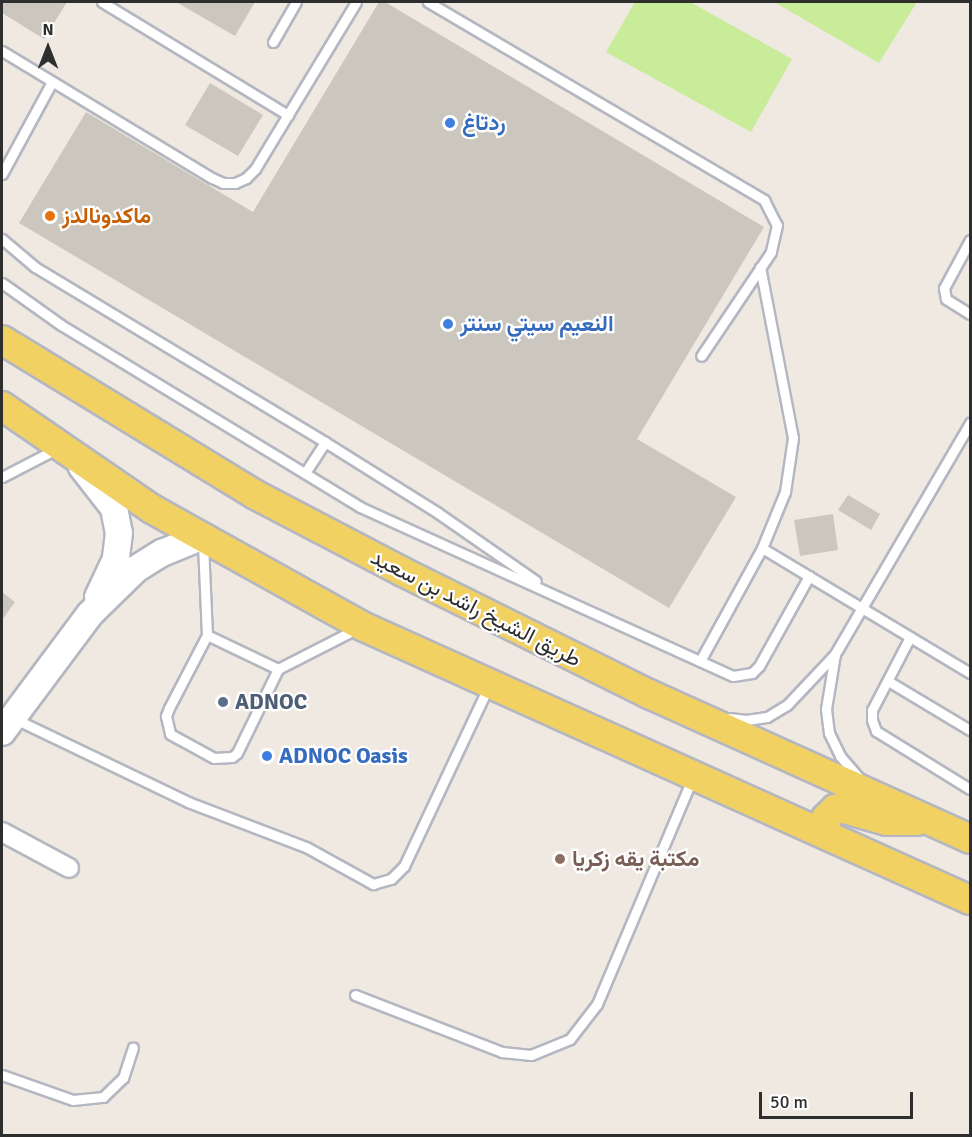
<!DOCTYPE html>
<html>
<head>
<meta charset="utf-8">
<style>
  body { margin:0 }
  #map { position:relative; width:972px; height:1137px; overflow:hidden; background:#efe9e1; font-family:Signika,Vazirmatn,sans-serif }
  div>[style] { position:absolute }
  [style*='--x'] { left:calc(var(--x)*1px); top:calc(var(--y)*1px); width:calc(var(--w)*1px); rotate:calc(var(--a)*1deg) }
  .pitch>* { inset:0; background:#c9ec9a }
  .building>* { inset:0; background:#cbc7bf }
  .roads { filter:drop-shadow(2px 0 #b4b7c1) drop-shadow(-2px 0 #b4b7c1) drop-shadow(0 2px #b4b7c1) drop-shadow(0 -2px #b4b7c1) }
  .lane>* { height:9px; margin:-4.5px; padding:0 4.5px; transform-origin:4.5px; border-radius:4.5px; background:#fff }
  .street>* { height:18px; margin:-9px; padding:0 9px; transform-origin:9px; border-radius:9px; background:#fff }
  .secondary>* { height:26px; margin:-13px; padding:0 13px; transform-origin:13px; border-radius:13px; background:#fff }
  .primary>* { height:28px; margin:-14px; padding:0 14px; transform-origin:14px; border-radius:14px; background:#f2d163 }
  .dots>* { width:16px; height:16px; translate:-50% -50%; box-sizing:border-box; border:3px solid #fff; border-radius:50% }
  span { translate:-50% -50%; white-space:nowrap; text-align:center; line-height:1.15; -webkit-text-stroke:4.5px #fff; paint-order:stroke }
  .shop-label { font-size:22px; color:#366cbe; font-weight:700 }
  .left { translate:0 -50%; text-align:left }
  .food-label { font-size:22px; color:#c56008; font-weight:700 }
  .street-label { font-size:22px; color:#2e2e2e }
  .service-label { font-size:22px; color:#4e5e75; font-weight:700 }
  .education-label { font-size:22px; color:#785e54; font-weight:700 }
  .frame { position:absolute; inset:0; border:3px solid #2e2e2e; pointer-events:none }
  .north { position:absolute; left:18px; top:18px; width:60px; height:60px; -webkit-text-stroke:4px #fff; paint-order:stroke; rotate:0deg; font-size:16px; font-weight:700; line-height:24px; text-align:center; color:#2e2e2e }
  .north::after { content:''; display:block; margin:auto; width:21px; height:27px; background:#2e2e2e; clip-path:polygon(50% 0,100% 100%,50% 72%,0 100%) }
  .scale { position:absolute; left:759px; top:1092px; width:154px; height:27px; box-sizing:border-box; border:3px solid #2e2e2e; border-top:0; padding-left:8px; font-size:18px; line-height:21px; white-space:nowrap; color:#2e2e2e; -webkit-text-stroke:4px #fff; paint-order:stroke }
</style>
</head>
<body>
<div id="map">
  <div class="pitch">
    <i style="clip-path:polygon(635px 2px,690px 2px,792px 59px,751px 132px,606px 52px)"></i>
    <i style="clip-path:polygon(774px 2px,917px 2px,879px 63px)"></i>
  </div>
  <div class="building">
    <i style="clip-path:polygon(2px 2px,67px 2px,44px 39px,2px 13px)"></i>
    <i style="clip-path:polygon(176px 2px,255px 2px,235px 36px)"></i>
    <i style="clip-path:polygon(379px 2px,385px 2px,764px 227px,637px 439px,736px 497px,669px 608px,19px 223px,86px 112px,253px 212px)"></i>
    <i style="clip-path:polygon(210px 83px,263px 115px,238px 156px,185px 125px)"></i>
    <i style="clip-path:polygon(848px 495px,880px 514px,871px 530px,838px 510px)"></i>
    <i style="clip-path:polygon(833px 514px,838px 550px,800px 556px,794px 520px)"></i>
    <i style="clip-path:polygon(2px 592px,15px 602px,2px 620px)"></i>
  </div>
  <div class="roads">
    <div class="lane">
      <i style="--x:102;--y:2;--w:218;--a:31.3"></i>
      <i style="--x:428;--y:2;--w:390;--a:30.5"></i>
      <i style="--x:764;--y:200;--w:28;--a:63"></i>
      <i style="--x:777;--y:225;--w:28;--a:103"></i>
      <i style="--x:771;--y:252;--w:125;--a:123.9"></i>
      <i style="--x:273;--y:42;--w:46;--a:-60.1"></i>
      <i style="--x:2;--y:51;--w:245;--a:31.2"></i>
      <i style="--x:212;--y:178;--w:12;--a:24"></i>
      <i style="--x:223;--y:183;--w:12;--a:0"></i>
      <i style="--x:235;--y:183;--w:12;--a:-24"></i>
      <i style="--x:246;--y:178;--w:13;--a:-45"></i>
      <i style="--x:255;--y:169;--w:195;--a:-58.8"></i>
      <i style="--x:2;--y:174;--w:105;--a:-61.5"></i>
      <i style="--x:2;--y:239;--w:43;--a:40.3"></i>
      <i style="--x:35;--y:267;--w:339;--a:31.1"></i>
      <i style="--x:325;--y:442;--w:133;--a:32.1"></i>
      <i style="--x:438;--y:513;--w:119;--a:34.8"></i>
      <i style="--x:970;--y:240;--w:55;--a:118.4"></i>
      <i style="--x:944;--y:288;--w:11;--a:80"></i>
      <i style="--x:946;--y:299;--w:28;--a:32"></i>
      <i style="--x:2;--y:283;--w:72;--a:35.4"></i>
      <i style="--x:61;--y:325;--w:350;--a:31.3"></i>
      <i style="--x:360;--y:507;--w:409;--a:24.4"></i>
      <i style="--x:733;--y:676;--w:19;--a:-9"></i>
      <i style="--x:752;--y:673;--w:10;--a:-45"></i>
      <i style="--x:759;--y:666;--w:103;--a:-60.9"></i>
      <i style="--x:305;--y:473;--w:37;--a:-57"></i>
      <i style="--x:2;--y:477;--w:61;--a:-27.4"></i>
      <i style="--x:203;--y:544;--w:91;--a:87.5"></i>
      <i style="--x:207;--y:635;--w:82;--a:117.5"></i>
      <i style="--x:169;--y:708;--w:9;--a:111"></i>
      <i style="--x:166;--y:716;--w:18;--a:77"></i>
      <i style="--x:170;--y:734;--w:50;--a:28.6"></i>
      <i style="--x:214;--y:758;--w:18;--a:-3"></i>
      <i style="--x:232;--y:757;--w:6;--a:-39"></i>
      <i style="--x:237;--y:753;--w:93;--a:-64"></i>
      <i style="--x:762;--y:548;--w:243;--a:31"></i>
      <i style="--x:207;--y:635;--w:79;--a:25.6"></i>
      <i style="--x:278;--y:669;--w:90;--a:-27.1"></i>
      <i style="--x:910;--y:637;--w:82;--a:117.5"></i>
      <i style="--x:872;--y:710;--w:10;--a:90"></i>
      <i style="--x:872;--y:720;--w:12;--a:70"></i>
      <i style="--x:876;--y:731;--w:110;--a:31.7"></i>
      <i style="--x:835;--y:654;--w:56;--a:99.3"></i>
      <i style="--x:826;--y:709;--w:24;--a:83"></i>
      <i style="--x:829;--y:733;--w:25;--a:64"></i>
      <i style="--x:840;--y:756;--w:30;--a:49"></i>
      <i style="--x:700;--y:661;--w:129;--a:-61.2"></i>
      <i style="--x:762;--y:548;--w:61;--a:-67.7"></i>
      <i style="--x:785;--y:492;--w:55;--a:-81.6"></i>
      <i style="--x:793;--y:438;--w:174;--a:-100.9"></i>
      <i style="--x:888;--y:681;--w:96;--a:30.9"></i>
      <i style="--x:729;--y:718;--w:17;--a:7"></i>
      <i style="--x:746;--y:720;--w:21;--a:-8"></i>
      <i style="--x:767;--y:717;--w:23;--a:-31"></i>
      <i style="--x:787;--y:705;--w:70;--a:-46.7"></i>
      <i style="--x:835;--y:654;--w:268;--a:-59.7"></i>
      <i style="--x:15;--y:719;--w:192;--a:25.6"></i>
      <i style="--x:188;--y:802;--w:126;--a:20.9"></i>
      <i style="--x:306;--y:847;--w:77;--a:28.9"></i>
      <i style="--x:373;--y:884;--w:19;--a:-16"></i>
      <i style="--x:391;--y:879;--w:18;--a:-45"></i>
      <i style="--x:404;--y:866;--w:200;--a:-64.8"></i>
      <i style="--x:355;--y:995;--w:158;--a:21.2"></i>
      <i style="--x:502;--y:1052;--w:29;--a:6"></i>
      <i style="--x:531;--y:1055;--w:42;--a:-22.3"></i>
      <i style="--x:570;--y:1039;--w:44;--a:-52.4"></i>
      <i style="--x:597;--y:1004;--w:246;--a:-67.1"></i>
      <i style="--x:2;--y:1075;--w:75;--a:19.4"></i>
      <i style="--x:73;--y:1100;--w:30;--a:-6"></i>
      <i style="--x:103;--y:1097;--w:28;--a:-44"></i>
      <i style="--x:123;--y:1078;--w:32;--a:-72"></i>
    </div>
    <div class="street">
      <i style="--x:2;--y:832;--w:76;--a:28.2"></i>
    </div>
    <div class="secondary">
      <i style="--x:82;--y:467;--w:52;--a:52"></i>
      <i style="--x:114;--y:508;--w:25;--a:79"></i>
      <i style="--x:119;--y:533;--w:26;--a:97"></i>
      <i style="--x:116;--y:559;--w:42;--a:115.3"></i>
      <i style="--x:2;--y:732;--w:147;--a:-53.3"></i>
      <i style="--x:90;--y:614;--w:64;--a:-44.4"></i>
      <i style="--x:136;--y:569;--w:31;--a:-32"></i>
      <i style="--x:162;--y:553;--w:44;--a:-22.5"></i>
    </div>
    <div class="primary">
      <i style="--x:2;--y:340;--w:295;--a:31.4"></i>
      <i style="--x:254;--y:494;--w:168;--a:27.6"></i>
      <i style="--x:403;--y:572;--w:275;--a:26.4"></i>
      <i style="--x:649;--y:694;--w:352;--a:24.3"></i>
      <i style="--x:2;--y:406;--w:182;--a:34.5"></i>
      <i style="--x:152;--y:509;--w:240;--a:29.1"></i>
      <i style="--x:362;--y:626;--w:667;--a:24.26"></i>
      <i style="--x:829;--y:836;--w:13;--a:-113"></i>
      <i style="--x:824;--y:824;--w:6;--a:-72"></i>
      <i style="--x:826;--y:818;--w:13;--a:-45"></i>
      <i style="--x:835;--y:809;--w:6;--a:-9"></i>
      <i style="--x:841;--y:808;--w:48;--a:15.8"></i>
      <i style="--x:887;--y:821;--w:30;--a:0"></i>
    </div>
  </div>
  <div class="dots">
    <i style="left:450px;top:123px;background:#3f7fe0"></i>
    <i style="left:50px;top:216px;background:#e8710a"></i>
    <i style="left:448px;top:324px;background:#3f7fe0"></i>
    <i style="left:223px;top:702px;background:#5c6f8a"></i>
    <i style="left:267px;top:756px;background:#3f7fe0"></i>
    <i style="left:560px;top:859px;background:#8d6e63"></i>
  </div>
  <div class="shop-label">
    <span class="left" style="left:462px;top:123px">ردتاغ</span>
    <span class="left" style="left:460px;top:324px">النعيم سيتي سنتر</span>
    <span class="left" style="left:279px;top:756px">ADNOC Oasis</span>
  </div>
  <div class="food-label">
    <span class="left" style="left:62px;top:216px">ماكدونالدز</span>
  </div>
  <div class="street-label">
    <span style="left:476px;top:608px;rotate:27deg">طريق الشيخ راشد بن سعيد</span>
  </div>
  <div class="service-label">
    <span class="left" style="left:235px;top:702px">ADNOC</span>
  </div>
  <div class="education-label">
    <span class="left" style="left:572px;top:859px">مكتبة يقه زكريا</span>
  </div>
  <div class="frame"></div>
  <div class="north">N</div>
  <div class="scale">50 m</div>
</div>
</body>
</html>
